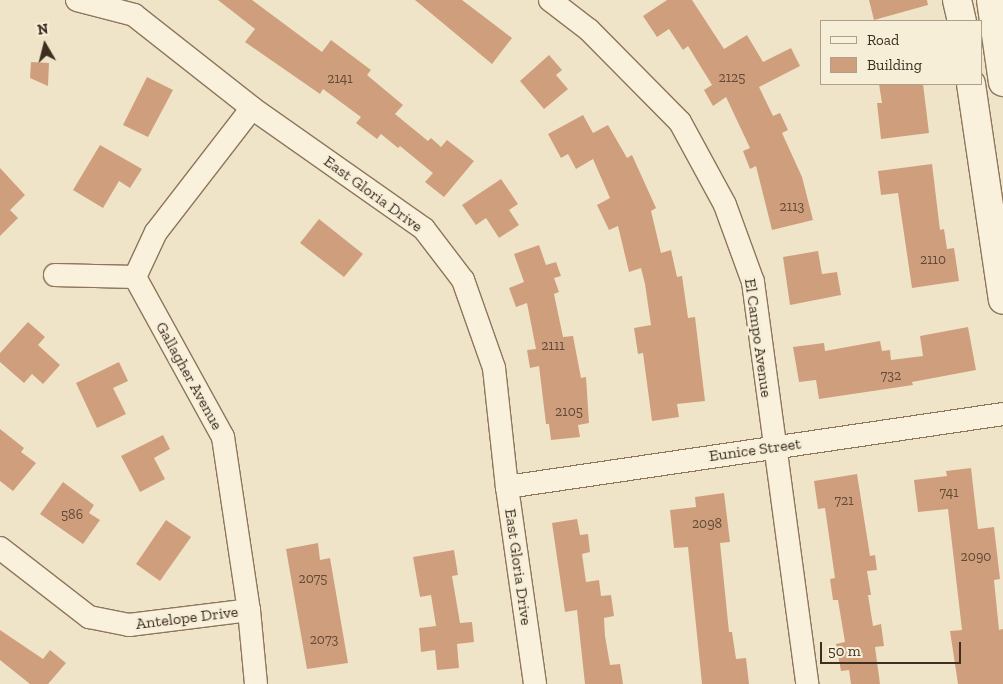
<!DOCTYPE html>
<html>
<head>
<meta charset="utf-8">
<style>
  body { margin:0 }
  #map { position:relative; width:1003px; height:684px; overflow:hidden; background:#f0e4c8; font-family:"Zilla Slab",serif }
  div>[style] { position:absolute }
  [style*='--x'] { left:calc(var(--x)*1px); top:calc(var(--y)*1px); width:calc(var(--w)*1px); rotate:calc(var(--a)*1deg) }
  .building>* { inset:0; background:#cf9f7d }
  .roads { filter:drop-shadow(1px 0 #8d765c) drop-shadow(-1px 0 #8d765c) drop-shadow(0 1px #8d765c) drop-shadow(0 -1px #8d765c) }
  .minor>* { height:22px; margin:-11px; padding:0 11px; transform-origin:11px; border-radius:11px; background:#faf1dc }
  .tertiary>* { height:28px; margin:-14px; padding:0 14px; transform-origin:14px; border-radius:14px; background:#faf1dc }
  span { translate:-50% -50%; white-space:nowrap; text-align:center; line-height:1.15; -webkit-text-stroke:5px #f7eed8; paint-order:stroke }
  .number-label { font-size:14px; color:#624a37 }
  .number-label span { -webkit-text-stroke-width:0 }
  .street-label { font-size:16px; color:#3d2e20 }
  .legend { position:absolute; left:820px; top:20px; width:162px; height:65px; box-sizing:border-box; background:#f7eed8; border:1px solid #ada18e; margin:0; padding:6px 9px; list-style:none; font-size:15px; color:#3d2e20 }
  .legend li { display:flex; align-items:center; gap:10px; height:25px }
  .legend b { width:25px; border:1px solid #ada18e }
  .north { position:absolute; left:20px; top:20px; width:50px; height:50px; -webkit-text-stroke:4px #f7eed8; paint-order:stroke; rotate:352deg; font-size:14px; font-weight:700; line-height:20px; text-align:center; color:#3d2e20 }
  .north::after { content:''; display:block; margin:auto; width:18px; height:22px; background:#3d2e20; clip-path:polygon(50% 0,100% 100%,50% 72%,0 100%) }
  .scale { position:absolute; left:820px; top:642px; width:141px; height:22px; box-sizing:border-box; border:2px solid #3d2e20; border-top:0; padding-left:6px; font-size:15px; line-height:18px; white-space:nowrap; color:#3d2e20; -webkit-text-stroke:4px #f7eed8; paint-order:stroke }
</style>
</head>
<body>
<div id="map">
  <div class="building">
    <i style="clip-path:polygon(218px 0,252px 0,322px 52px,331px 40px,371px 70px,367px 75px,403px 105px,395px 114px,428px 141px,431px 138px,441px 147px,447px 140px,474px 161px,444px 197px,425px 182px,433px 173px,400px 146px,398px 148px,381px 134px,377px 139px,356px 123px,361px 117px,323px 89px,320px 94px,245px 42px,255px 29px)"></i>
    <i style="clip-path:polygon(415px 0,462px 0,512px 38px,492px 64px)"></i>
    <i style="clip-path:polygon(667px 0,692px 0,724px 49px,747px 35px,763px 62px,791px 48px,800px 66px,759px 87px,773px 116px,780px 113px,788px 130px,782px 133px,802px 177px,813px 220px,772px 230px,756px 166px,750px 169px,743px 151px,750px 148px,726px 97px,713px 106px,704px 90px,712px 85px,688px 46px,683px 50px,669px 29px,657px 37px,643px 16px)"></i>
    <i style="clip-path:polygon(869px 0,927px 0,928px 5px,874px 20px)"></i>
    <i style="clip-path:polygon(549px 55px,562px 70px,556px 75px,568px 89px,544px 109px,520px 81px)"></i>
    <i style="clip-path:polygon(31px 62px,49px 63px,48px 86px,30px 78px)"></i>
    <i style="clip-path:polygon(147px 77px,173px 90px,148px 137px,123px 125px)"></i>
    <i style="clip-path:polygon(879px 84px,923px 84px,929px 133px,881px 139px,877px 103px,882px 103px)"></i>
    <i style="clip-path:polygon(583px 115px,593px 133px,608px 125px,627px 158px,632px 155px,656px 208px,651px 211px,661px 253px,671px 250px,677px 277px,682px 276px,688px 318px,695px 317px,705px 401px,677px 404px,679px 417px,652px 421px,643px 353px,638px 354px,634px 328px,651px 325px,645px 284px,641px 268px,629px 272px,618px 226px,609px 230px,597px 205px,610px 198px,593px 159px,576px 169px,568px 154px,561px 158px,548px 134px)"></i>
    <i style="clip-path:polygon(100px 145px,142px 169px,130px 188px,119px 181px,103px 208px,73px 190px)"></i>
    <i style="clip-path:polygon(932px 164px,940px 230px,944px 229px,947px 249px,954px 248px,959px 281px,912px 288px,898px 193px,881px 195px,878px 171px)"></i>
    <i style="clip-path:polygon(0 168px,25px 195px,10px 210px,18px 218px,0 236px)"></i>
    <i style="clip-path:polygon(501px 179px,518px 204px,509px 210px,519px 225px,499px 238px,486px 218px,476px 225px,462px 205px)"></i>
    <i style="clip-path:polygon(319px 219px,363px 254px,344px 277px,300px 243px)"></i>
    <i style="clip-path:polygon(539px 245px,546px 265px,556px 262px,561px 276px,554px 278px,559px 292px,554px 294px,563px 337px,573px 336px,581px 378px,586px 377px,589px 423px,578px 425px,580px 437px,551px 440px,549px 424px,546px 424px,539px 366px,530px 368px,527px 350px,536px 349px,527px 303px,516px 307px,509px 288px,524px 282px,514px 254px)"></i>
    <i style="clip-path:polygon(818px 251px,822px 274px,837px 272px,841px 295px,790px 305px,783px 257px)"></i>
    <i style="clip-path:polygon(28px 322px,45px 337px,38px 345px,60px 365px,43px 384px,32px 374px,24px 383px,0 362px,0 353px)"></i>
    <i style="clip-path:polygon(968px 327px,976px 370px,912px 382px,913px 385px,819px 399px,816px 380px,799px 382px,793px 347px,824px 343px,825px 351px,880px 341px,882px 351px,890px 350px,891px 360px,923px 356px,920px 336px)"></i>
    <i style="clip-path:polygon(119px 362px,128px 381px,113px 388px,126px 414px,97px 428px,76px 383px)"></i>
    <i style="clip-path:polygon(0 429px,24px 448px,21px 452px,36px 463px,13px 491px,0 481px)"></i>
    <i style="clip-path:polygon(163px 435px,170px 449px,154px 458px,165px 479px,140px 492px,121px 456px)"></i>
    <i style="clip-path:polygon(971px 468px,978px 529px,994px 527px,1000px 579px,994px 580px,999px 630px,1003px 629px,1003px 684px,958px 684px,950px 631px,962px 630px,948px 509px,918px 512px,914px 480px,947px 476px,946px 471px)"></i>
    <i style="clip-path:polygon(857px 474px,870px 556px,875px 555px,877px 570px,867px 571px,871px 595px,868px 595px,873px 626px,881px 624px,884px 646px,875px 647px,880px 684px,851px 684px,849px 670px,841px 671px,836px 644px,845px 642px,838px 600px,833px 600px,830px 579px,835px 578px,825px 508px,818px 509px,814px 481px)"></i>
    <i style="clip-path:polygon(63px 482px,94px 505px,89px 513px,100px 520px,83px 544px,40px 514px)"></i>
    <i style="clip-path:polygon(724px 493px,730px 542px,720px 543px,729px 632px,732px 632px,736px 659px,746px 658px,749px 684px,702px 684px,688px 547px,674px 548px,670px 510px,696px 507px,695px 497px)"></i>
    <i style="clip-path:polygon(577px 519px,580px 535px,588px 534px,590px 552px,582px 554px,586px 582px,599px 580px,601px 596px,611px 595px,614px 616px,604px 618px,605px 636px,610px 665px,620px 664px,623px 684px,585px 684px,577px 610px,565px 612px,552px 523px)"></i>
    <i style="clip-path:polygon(166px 520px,191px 537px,160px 581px,136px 564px)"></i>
    <i style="clip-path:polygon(318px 543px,320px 560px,330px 558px,348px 663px,307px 669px,286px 549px)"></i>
    <i style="clip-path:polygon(454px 550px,458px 575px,452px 576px,460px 623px,472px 622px,474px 642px,457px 644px,459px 668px,437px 670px,435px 650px,421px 652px,419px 628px,436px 626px,431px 595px,420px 597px,413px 557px)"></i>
    <i style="clip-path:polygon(0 630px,43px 659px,50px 650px,66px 663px,48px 684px,30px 684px,0 660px)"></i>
  </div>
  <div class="roads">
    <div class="minor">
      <i style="--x:77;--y:0;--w:59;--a:14.7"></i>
      <i style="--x:134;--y:15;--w:150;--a:38.2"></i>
      <i style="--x:252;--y:108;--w:210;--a:35.1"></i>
      <i style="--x:424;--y:229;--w:64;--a:52.6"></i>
      <i style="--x:463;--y:280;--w:93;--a:70.6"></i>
      <i style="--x:494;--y:368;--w:120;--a:83.8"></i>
      <i style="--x:507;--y:487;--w:199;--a:81.9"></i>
      <i style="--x:550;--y:0;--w:49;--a:37.6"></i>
      <i style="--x:589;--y:30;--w:129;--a:45.3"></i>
      <i style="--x:680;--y:122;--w:94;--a:61.5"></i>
      <i style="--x:725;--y:205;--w:82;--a:70"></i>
      <i style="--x:753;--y:282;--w:406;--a:82.3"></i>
      <i style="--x:252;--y:108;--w:157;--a:127.7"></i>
      <i style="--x:156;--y:232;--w:50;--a:115"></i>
      <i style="--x:135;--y:277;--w:183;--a:61.2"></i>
      <i style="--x:223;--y:437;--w:175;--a:81.5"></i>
      <i style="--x:249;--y:610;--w:74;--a:84.6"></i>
      <i style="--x:55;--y:275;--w:80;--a:1.4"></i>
      <i style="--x:507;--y:487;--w:501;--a:-8.37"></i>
      <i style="--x:0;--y:548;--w:113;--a:37.8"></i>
      <i style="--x:89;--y:617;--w:41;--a:11.3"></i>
      <i style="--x:129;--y:625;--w:121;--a:-7.1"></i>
    </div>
    <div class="tertiary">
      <i style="--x:957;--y:0;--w:22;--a:77"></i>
      <i style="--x:991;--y:0;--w:83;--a:81.7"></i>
      <i style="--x:971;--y:84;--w:218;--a:81.6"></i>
    </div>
  </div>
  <div class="number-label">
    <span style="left:732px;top:78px">2125</span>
    <span style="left:340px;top:79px">2141</span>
    <span style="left:792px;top:207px">2113</span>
    <span style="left:933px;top:260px">2110</span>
    <span style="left:553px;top:346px">2111</span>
    <span style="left:891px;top:376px">732</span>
    <span style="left:569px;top:412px">2105</span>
    <span style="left:949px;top:493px">741</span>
    <span style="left:844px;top:501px">721</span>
    <span style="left:72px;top:515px">586</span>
    <span style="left:707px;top:524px">2098</span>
    <span style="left:976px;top:557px">2090</span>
    <span style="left:313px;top:579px">2075</span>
    <span style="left:324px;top:640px">2073</span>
  </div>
  <div class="street-label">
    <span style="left:373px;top:194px;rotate:36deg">East Gloria Drive</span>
    <span style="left:758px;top:338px;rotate:82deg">El Campo Avenue</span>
    <span style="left:189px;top:376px;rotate:61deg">Gallagher Avenue</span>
    <span style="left:755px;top:450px;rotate:-8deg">Eunice Street</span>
    <span style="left:518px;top:567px;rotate:82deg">East Gloria Drive</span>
    <span style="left:187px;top:618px;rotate:-7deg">Antelope Drive</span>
  </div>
  <ul class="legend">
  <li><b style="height:6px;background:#faf1dc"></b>Road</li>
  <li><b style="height:14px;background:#cf9f7d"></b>Building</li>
  </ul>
  <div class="north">N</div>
  <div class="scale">50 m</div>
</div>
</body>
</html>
